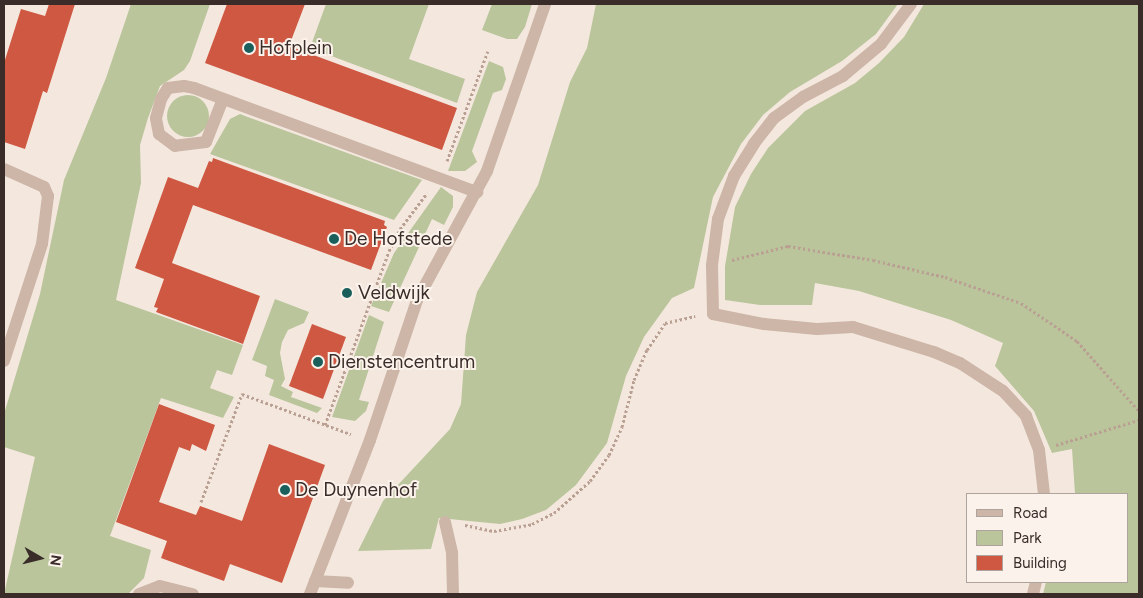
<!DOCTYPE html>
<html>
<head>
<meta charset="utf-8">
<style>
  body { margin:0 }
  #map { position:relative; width:1143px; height:598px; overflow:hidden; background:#f4e8de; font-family:Figtree,sans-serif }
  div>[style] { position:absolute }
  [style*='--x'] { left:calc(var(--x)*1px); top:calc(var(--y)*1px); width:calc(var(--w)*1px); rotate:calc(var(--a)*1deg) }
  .green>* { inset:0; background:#bac59c }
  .round { border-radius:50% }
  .building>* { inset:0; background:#ce5842 }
  .path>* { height:3px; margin-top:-1.5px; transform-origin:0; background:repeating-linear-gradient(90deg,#b9a092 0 2.5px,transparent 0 5px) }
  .lane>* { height:12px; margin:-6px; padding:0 6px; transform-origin:6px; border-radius:6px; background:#cdb6a8 }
  .street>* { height:12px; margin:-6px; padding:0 6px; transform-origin:6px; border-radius:6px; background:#cdb6a8 }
  .dots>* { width:14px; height:14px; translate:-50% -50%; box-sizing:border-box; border:2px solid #fbf2eb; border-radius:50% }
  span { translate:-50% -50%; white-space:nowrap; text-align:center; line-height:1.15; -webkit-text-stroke:4px #fbf2eb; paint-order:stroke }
  .poi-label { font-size:19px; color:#3a2d29 }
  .left { translate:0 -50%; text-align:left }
  .frame { position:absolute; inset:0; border:5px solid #3a2d29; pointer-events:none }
  .legend { position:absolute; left:966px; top:493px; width:162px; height:90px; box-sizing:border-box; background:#fbf2eb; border:1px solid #aea39d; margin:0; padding:6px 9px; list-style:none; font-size:15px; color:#3a2d29 }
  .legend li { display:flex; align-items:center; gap:10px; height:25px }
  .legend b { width:25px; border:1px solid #aea39d }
  .north { position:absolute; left:15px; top:533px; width:50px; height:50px; -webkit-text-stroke:4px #fbf2eb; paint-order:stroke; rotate:98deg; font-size:14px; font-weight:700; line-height:20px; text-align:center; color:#3a2d29 }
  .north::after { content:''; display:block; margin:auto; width:18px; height:22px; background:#3a2d29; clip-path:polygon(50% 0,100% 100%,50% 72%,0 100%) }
</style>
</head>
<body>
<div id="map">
  <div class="green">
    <i style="clip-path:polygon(131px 4px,210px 4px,190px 61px,184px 70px,160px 86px,148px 118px,140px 145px,141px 183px,116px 300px,243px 345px,232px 375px,217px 370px,210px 388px,234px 397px,223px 418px,161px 398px,110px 536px,151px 550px,144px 578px,128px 594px,4px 594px,35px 457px,4px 447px,4px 414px,40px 294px,64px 180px,106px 78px)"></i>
    <i style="clip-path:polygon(326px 4px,429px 4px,409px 59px,465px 79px,457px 103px,310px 48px)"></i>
    <i style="clip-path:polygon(492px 4px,532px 4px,525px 27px,517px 39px,507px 39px,482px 30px)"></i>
    <i style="clip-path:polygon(596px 4px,898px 4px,876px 34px,842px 61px,790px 92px,763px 115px,741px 144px,713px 197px,694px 288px,672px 298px,644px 337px,626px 376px,607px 443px,576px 485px,546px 510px,522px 519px,500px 524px,439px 518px,431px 549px,358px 551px,383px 501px,450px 429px,461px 404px,466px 335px,477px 292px,538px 185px,570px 82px,587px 48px)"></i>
    <i style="clip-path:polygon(924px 4px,1139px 4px,1139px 594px,1043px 594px,1046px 582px,1127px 582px,1127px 494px,1075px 494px,1072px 449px,1052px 453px,1034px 411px,995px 366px,1003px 343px,951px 320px,859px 291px,815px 283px,812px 305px,760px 305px,725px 300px,725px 266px,735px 207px,751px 174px,768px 148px,805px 111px,855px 83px,879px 63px,904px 37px)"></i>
    <i style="clip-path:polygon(489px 61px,503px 67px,506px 79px,502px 90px,493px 93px,472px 151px,477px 162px,465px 171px,448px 171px)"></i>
    <i class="round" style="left:167px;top:95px;width:42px;height:42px"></i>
    <i style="clip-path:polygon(240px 114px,245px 116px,422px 180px,394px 220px,210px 154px,230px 119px)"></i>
    <i style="clip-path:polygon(441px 187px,453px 196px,453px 207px,444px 225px,432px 219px,389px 312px,371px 306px,394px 253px)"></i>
    <i style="clip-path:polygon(275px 299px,309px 312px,304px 323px,288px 330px,282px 342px,280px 353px,285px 379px,281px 386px,293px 392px,291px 397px,322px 408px,317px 413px,269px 395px,274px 380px,265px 376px,267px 366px,252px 360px)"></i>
    <i style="clip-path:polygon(369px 315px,384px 322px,359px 400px,369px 402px,366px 411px,355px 421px,332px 417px)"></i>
  </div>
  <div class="building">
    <i style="clip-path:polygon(49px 4px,75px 4px,47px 93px,43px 91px,25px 149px,4px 142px,4px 63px,21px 9px,45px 16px)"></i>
    <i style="clip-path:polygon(227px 4px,305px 4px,289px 46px,457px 108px,442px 150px,205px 63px)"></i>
    <i style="clip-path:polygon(213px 158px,385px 221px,384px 225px,387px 227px,371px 270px,193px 205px,172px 263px,260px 296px,243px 344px,156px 312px,158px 308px,154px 307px,164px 279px,135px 268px,168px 177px,198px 188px,209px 161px,212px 162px)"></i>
    <i style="clip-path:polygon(312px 324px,346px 337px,323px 399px,289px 386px)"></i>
    <i style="clip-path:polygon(159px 404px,215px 425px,206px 451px,192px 444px,190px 451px,179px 447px,159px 502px,196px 515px,200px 506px,242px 521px,269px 444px,325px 465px,282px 583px,230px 564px,224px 581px,161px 558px,167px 541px,116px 522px)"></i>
  </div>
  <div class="path">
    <i style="--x:447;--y:161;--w:117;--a:-69.6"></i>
    <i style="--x:732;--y:260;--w:58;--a:-14"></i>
    <i style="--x:788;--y:246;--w:86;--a:9.4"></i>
    <i style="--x:873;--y:260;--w:74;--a:13.3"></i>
    <i style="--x:945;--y:277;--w:80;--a:18.9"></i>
    <i style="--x:1021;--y:303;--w:68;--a:34.2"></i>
    <i style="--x:1077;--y:341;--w:94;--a:48.5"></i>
    <i style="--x:325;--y:425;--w:185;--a:-69.8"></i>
    <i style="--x:389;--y:251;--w:25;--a:-63"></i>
    <i style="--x:400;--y:229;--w:45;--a:-53.1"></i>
    <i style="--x:1056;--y:445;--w:87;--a:-16.8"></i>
    <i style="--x:201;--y:502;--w:116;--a:-69.2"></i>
    <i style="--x:242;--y:394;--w:116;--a:20.2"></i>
    <i style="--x:465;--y:525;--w:30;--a:12"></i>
    <i style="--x:494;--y:531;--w:39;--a:-10"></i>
    <i style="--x:532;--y:524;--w:25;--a:-27"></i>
    <i style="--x:554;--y:513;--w:48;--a:-41.6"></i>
    <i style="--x:590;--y:481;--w:32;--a:-54"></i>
    <i style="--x:609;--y:455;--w:31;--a:-65"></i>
    <i style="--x:622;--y:427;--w:49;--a:-75.7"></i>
    <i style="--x:634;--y:380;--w:33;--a:-67"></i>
    <i style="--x:647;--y:350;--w:32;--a:-56"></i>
    <i style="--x:665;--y:323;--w:31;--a:-13"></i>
  </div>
  <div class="lane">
    <i style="--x:911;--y:4;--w:50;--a:126.9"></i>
    <i style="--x:881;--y:44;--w:50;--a:139.9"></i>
    <i style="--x:843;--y:76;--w:45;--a:152.3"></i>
    <i style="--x:803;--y:97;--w:36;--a:144"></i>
    <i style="--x:774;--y:118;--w:33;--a:128"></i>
    <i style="--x:754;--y:144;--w:38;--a:122"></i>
    <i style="--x:734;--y:176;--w:46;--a:110.4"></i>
    <i style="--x:718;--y:219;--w:46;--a:97.4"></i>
    <i style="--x:712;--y:265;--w:49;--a:88.8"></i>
    <i style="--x:713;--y:314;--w:52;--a:11.1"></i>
    <i style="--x:764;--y:324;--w:53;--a:5.4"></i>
    <i style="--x:817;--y:329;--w:36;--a:-3"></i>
    <i style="--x:853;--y:327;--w:85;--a:17.2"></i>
    <i style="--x:934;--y:352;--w:28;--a:23"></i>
    <i style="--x:960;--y:363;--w:51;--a:33.1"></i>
    <i style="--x:1003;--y:391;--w:34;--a:47"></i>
    <i style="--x:1026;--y:416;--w:36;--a:69"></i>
    <i style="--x:1039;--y:450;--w:44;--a:83.5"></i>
    <i style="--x:223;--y:99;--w:46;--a:111.6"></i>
    <i style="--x:206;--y:142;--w:31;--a:173"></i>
    <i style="--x:175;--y:146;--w:20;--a:-143"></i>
    <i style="--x:159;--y:134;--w:16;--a:-101"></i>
    <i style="--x:156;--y:118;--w:20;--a:-75"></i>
    <i style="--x:161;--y:99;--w:13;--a:-58"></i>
    <i style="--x:168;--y:88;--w:16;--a:-7"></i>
    <i style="--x:184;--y:86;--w:10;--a:11"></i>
    <i style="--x:194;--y:88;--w:302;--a:20.2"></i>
    <i style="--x:445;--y:522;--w:32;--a:77"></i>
    <i style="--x:452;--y:553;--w:41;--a:88.6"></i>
    <i style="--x:315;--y:581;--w:33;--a:3"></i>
    <i style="--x:139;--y:594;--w:22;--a:-21"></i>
    <i style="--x:160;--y:586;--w:34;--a:14"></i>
    <i style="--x:310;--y:594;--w:165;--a:-68.7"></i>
    <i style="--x:370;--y:440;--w:148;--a:-71.4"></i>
    <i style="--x:417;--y:300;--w:147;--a:-61.5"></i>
    <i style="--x:487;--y:171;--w:177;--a:-70.8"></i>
    <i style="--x:1033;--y:594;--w:12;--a:-76"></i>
  </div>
  <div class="street">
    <i style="--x:4;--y:169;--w:44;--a:24.2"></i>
    <i style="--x:44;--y:187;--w:10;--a:66"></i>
    <i style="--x:48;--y:196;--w:48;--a:97.1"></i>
    <i style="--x:42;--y:244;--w:123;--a:108"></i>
  </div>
  <div class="dots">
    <i style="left:249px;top:48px;background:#1b5f5d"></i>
    <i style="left:334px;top:239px;background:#1b5f5d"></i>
    <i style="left:347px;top:293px;background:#1b5f5d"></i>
    <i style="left:318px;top:362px;background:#1b5f5d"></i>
    <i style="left:285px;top:490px;background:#1b5f5d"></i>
  </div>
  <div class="poi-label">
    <span class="left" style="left:259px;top:48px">Hofplein</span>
    <span class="left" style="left:344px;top:239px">De Hofstede</span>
    <span class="left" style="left:358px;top:293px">Veldwijk</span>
    <span class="left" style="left:328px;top:362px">Dienstencentrum</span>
    <span class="left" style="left:295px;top:490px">De Duynenhof</span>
  </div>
  <div class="frame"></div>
  <ul class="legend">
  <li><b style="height:6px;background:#cdb6a8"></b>Road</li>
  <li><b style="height:14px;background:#bac59c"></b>Park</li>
  <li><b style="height:14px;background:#ce5842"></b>Building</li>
  </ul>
  <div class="north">N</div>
</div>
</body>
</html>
